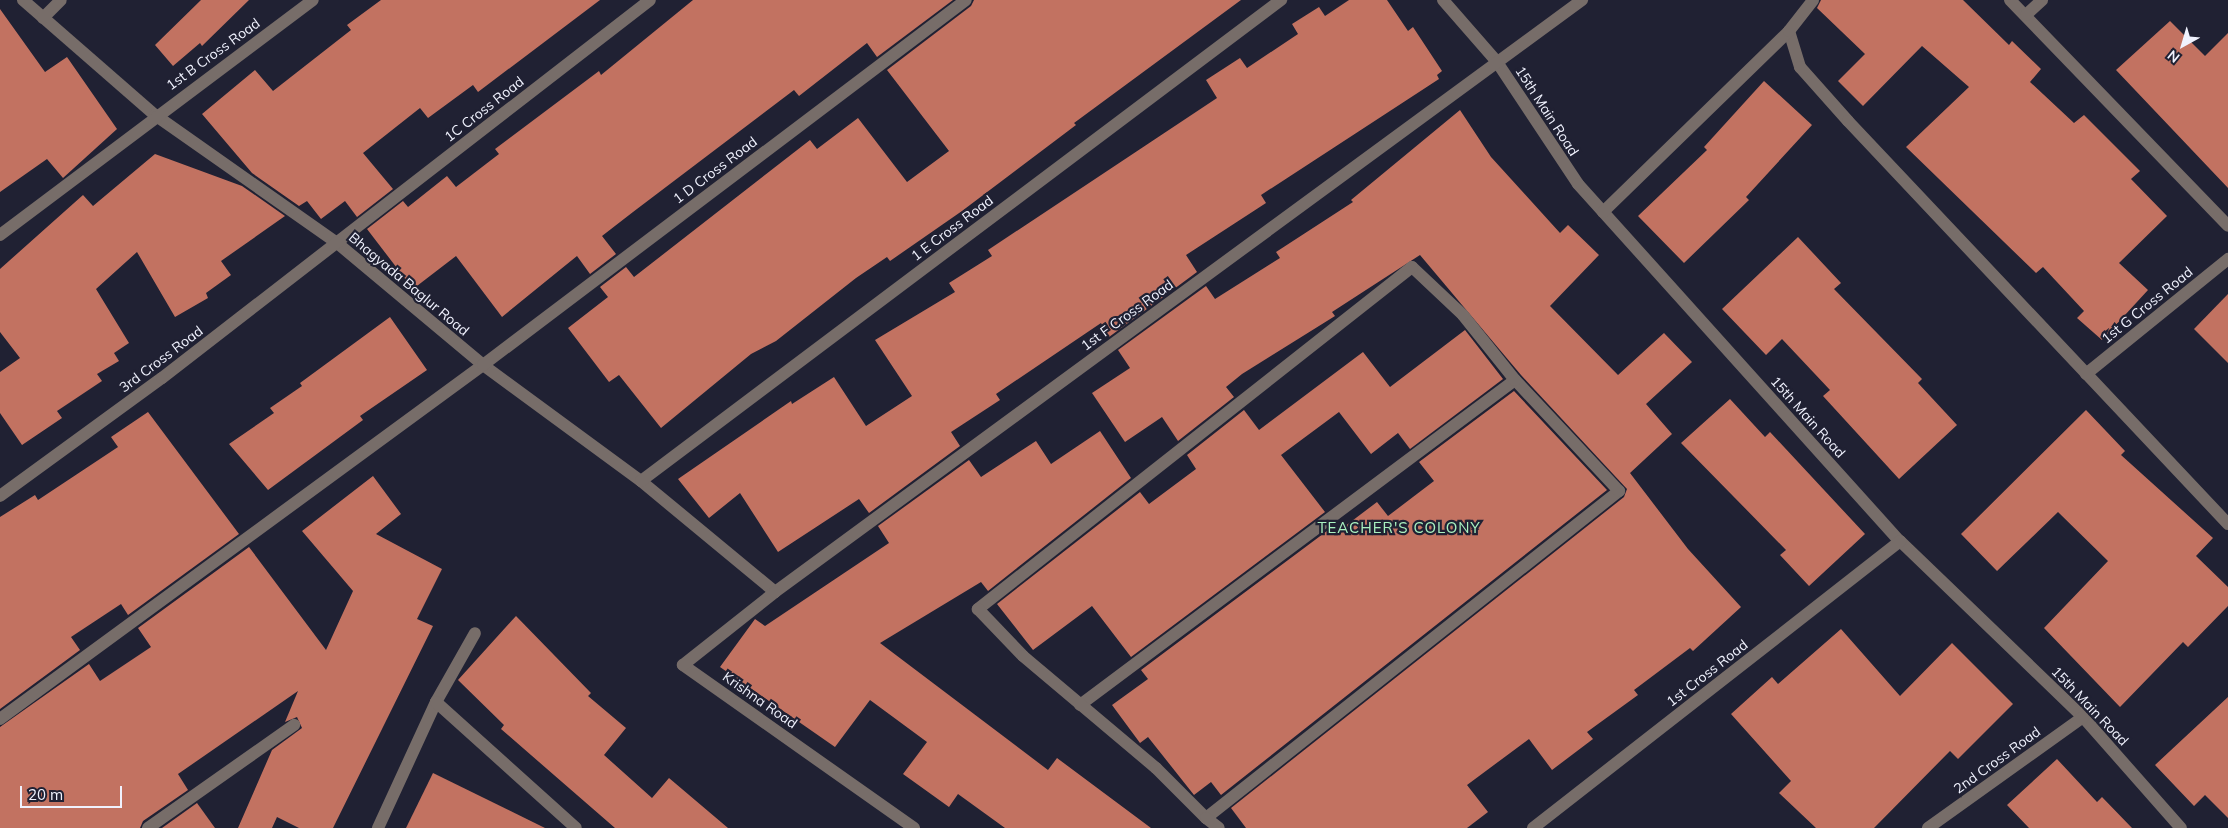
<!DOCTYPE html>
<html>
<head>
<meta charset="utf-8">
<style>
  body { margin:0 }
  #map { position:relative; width:2228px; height:828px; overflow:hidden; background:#202133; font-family:Mulish,sans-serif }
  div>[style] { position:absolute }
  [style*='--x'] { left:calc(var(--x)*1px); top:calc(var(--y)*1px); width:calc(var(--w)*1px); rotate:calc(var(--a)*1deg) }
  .building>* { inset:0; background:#c27261 }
  .minor>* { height:12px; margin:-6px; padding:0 6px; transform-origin:6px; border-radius:6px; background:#776d69 }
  span { translate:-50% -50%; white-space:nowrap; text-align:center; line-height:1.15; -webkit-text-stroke:4.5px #202133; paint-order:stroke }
  .street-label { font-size:14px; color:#f0f2fe }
  .neighbourhood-label { font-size:15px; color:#a9f2c0; letter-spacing:1px }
  .north { position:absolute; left:2158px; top:20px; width:50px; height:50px; -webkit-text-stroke:4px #202133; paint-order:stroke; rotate:219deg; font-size:14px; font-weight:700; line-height:20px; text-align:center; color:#f0f2fe }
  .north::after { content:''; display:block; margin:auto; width:18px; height:22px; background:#f0f2fe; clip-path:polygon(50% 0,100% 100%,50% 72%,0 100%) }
  .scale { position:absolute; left:20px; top:786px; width:102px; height:22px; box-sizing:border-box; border:2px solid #f0f2fe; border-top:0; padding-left:6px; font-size:15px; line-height:18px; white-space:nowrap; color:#f0f2fe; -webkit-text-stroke:4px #202133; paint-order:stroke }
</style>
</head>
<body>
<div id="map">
  <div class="building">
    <i style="clip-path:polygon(201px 0,249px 0,202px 46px,200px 43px,173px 66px,155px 45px)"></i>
    <i style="clip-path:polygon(381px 0,600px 0,478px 92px,473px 85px,428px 118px,420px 108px,363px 153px,393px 189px,357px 217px,345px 201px,321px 219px,307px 201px,299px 206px,252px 173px,202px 114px,255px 70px,273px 91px,351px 30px,347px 25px)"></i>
    <i style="clip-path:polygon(693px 0,953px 0,877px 57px,867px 43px,799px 96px,794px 90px,633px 212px,602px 236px,616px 254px,590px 274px,577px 256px,502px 317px,456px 256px,413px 289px,367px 229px,403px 201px,408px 207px,447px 176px,456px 187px,499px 154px,495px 149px,599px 71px,601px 75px)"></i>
    <i style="clip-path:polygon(974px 0,1241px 0,1074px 123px,1076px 125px,962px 211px,890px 261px,887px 257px,856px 278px,776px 341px,751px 354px,661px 428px,619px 375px,609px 382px,568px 328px,608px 297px,600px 287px,626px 267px,634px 277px,810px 140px,817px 149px,858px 118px,907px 182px,949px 151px,887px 70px,971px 6px)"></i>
    <i style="clip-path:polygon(1349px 0,1387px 0,1408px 31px,1413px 27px,1442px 71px,1437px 75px,1439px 79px,1261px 195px,1266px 203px,1186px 255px,1197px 272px,1109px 337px,1101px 323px,996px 394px,1000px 400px,951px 432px,960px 446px,869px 513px,859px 499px,778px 552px,740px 493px,709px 518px,678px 479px,791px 401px,792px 404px,834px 377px,866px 426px,912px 396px,875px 340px,955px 292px,949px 283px,992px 256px,988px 250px,1217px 98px,1206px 80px,1240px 58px,1247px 68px,1298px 34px,1292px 24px,1319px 7px,1325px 16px)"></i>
    <i style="clip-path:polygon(1821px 0,1963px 0,2009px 45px,2012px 41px,2041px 69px,2030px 82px,2074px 123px,2084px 115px,2140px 171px,2131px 179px,2167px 216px,2119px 263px,2148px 290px,2102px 340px,2077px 318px,2084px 311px,2043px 267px,2036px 273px,1906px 147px,1969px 87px,1922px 46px,1863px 106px,1838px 81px,1865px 54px,1817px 8px)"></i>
    <i style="clip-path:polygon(0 9px,45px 72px,67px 57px,117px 129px,63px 178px,47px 159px,0 192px)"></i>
    <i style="clip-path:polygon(2170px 21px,2205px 56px,2228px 33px,2228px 188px,2116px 70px)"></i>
    <i style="clip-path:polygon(1764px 81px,1812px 125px,1746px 197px,1749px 200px,1684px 263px,1638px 216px,1707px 150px,1704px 147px)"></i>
    <i style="clip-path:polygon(1460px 110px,1491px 157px,1560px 233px,1568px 225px,1599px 255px,1550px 306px,1618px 375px,1664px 333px,1692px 362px,1646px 404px,1672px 434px,1630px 473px,1688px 549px,1741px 607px,1693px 651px,1690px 648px,1634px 690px,1638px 695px,1587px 732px,1593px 739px,1552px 770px,1529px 739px,1467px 785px,1488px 812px,1467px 828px,1246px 828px,1231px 808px,1624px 497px,1627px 489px,1521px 375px,1420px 255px,1332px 312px,1335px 316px,1242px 374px,1226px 387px,1234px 397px,1178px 441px,1162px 417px,1125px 442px,1092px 393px,1130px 368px,1118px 350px,1206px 286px,1215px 299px,1280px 258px,1276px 252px,1353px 202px,1351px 200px)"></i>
    <i style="clip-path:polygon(155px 154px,242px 186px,285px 216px,221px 261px,231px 275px,206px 293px,208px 298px,175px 317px,137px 252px,96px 289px,129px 343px,114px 353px,119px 361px,97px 374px,102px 381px,57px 411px,62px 418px,22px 445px,0 413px,0 372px,20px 358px,0 332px,0 269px,83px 195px,93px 206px)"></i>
    <i style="clip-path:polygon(1798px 237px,1841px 283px,1834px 289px,1922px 379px,1918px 383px,1957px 425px,1899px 479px,1823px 396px,1830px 390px,1782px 339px,1766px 355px,1722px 309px)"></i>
    <i style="clip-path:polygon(2228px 294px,2228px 363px,2194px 329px)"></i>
    <i style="clip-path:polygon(390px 317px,427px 370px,360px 416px,363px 420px,268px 490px,229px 444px,274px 413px,270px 408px,302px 386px,300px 383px)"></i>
    <i style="clip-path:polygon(1465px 330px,1503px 379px,1410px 449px,1398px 433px,1371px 454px,1339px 412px,1281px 455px,1325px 512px,1131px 657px,1092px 606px,1033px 650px,997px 604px,1140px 492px,1149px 504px,1196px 469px,1187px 455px,1244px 410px,1259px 430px,1363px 352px,1390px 387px)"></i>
    <i style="clip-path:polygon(1514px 391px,1607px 490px,1221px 795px,1211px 782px,1194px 795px,1148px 737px,1140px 743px,1112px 705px,1148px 679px,1141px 670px,1335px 525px,1340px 530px,1377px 502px,1388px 516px,1434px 481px,1419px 462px)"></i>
    <i style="clip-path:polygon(1730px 399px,1765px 437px,1770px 432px,1865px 534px,1809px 586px,1780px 555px,1786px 550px,1681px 443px)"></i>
    <i style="clip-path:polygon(2086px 410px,2125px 451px,2121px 455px,2213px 538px,2196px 556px,2228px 587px,2228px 606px,2188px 647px,2183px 642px,2120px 707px,2044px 628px,2108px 561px,2058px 512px,1997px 571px,1961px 534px)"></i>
    <i style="clip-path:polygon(148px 412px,239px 534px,128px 615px,121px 604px,71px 637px,80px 650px,0 709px,0 517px,35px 495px,38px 500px,118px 447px,111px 437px)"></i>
    <i style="clip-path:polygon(1100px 431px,1131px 478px,988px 591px,981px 582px,880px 643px,1048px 770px,1057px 758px,1151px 828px,1005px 828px,958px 794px,949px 807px,903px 774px,927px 742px,870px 700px,835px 747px,720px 667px,755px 619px,765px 626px,889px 543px,878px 526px,969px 460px,981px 477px,1036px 441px,1051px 464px)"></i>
    <i style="clip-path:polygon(373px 476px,401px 514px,376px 534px,442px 569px,417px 619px,433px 626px,333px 828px,299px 828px,277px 817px,272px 828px,238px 828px,272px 750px,302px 728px,297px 717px,285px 722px,298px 691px,178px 774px,188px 790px,143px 821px,140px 828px,0 828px,0 727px,89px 664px,100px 681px,151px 647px,138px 628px,249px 547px,326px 650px,353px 591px,302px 531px)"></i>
    <i style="clip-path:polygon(516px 616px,591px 693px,588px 696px,626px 728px,604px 755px,652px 798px,669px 778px,728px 828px,615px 828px,501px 729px,504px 725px,458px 680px)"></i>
    <i style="clip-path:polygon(1841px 629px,1900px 696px,1952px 643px,2013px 704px,1958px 759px,1950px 751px,1874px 828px,1816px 828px,1779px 793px,1791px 781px,1731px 714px,1772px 677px,1778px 684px)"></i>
    <i style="clip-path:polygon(2228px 697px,2228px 818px,2205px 795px,2194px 806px,2155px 765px)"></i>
    <i style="clip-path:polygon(2057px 759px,2097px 802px,2102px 797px,2132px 828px,2029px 828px,2007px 805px)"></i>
    <i style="clip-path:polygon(433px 773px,545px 828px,406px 828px)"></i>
    <i style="clip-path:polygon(197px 803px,215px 828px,162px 828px)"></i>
  </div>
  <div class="minor">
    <i style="--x:23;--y:0;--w:175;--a:41.1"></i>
    <i style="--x:155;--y:115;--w:221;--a:35.1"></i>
    <i style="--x:336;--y:242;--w:192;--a:39.9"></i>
    <i style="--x:483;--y:365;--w:196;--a:36.3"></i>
    <i style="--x:641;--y:481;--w:174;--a:39.6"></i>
    <i style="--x:1443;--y:0;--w:82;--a:48.9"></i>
    <i style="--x:1497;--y:62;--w:146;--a:56.4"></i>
    <i style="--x:1578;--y:184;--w:481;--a:48"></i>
    <i style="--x:1900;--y:541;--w:254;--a:43.9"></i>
    <i style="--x:2083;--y:717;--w:148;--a:48.6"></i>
    <i style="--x:2010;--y:0;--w:314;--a:46"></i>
    <i style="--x:2026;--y:15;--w:22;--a:-43"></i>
    <i style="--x:43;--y:18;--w:25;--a:-45"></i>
    <i style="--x:1789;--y:31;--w:38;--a:73"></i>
    <i style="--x:1800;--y:67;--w:72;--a:48.4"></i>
    <i style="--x:1848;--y:121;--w:554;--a:46.68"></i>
    <i style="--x:1603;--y:212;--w:260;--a:-44.2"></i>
    <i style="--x:1789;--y:31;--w:39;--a:-52"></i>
    <i style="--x:0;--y:235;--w:391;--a:-36.9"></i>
    <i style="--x:2086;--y:374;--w:183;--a:-39"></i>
    <i style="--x:641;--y:481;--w:801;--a:-36.93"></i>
    <i style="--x:0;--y:496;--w:200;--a:-36.1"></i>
    <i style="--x:162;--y:378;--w:617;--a:-37.76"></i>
    <i style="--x:436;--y:702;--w:79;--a:-60.5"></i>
    <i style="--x:1080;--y:705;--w:543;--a:-36.76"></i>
    <i style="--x:0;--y:719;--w:599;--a:-36.24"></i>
    <i style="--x:483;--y:365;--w:605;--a:-37.08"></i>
    <i style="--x:1206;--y:818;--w:527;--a:-38.37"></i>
    <i style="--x:1619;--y:491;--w:152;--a:-133.1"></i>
    <i style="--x:1515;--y:380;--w:83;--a:-128.7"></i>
    <i style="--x:1463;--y:315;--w:70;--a:-136.7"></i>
    <i style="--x:1412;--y:267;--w:553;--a:141.76"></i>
    <i style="--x:978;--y:609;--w:65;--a:46.2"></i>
    <i style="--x:1023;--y:656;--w:174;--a:40.1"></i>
    <i style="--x:1156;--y:768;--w:71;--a:45"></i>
    <i style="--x:1206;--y:818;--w:16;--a:38"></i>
    <i style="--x:148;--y:828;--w:179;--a:-35.2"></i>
    <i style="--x:378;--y:828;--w:139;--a:-65.3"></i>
    <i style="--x:436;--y:702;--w:188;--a:42"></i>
    <i style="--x:914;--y:828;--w:283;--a:-144.8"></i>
    <i style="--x:683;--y:665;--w:117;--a:-38.4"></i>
    <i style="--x:775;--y:592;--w:1001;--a:-36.26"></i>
    <i style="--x:1533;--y:828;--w:466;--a:-38"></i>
    <i style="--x:1928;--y:828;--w:191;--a:-35.6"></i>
  </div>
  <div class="street-label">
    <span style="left:213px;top:54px;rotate:-36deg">1st B Cross Road</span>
    <span style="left:484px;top:109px;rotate:-38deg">1C Cross Road</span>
    <span style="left:1547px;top:111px;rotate:57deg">15th Main Road</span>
    <span style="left:715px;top:170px;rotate:-37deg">1 D Cross Road</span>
    <span style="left:952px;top:228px;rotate:-37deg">1 E Cross Road</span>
    <span style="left:409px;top:284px;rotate:40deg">Bhagyada Baglur Road</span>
    <span style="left:2147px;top:305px;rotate:-39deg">1st G Cross Road</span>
    <span style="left:1127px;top:315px;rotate:-36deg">1st F Cross Road</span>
    <span style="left:161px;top:359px;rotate:-37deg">3rd Cross Road</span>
    <span style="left:1808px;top:417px;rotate:48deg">15th Main Road</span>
    <span style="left:1707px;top:673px;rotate:-38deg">1st Cross Road</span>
    <span style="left:760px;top:700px;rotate:35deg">Krishna Road</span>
    <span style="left:2090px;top:706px;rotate:46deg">15th Main Road</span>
    <span style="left:1997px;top:760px;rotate:-36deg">2nd Cross Road</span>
  </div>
  <div class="neighbourhood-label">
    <span style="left:1399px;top:528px">TEACHER'S COLONY</span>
  </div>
  <div class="north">N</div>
  <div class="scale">20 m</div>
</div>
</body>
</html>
